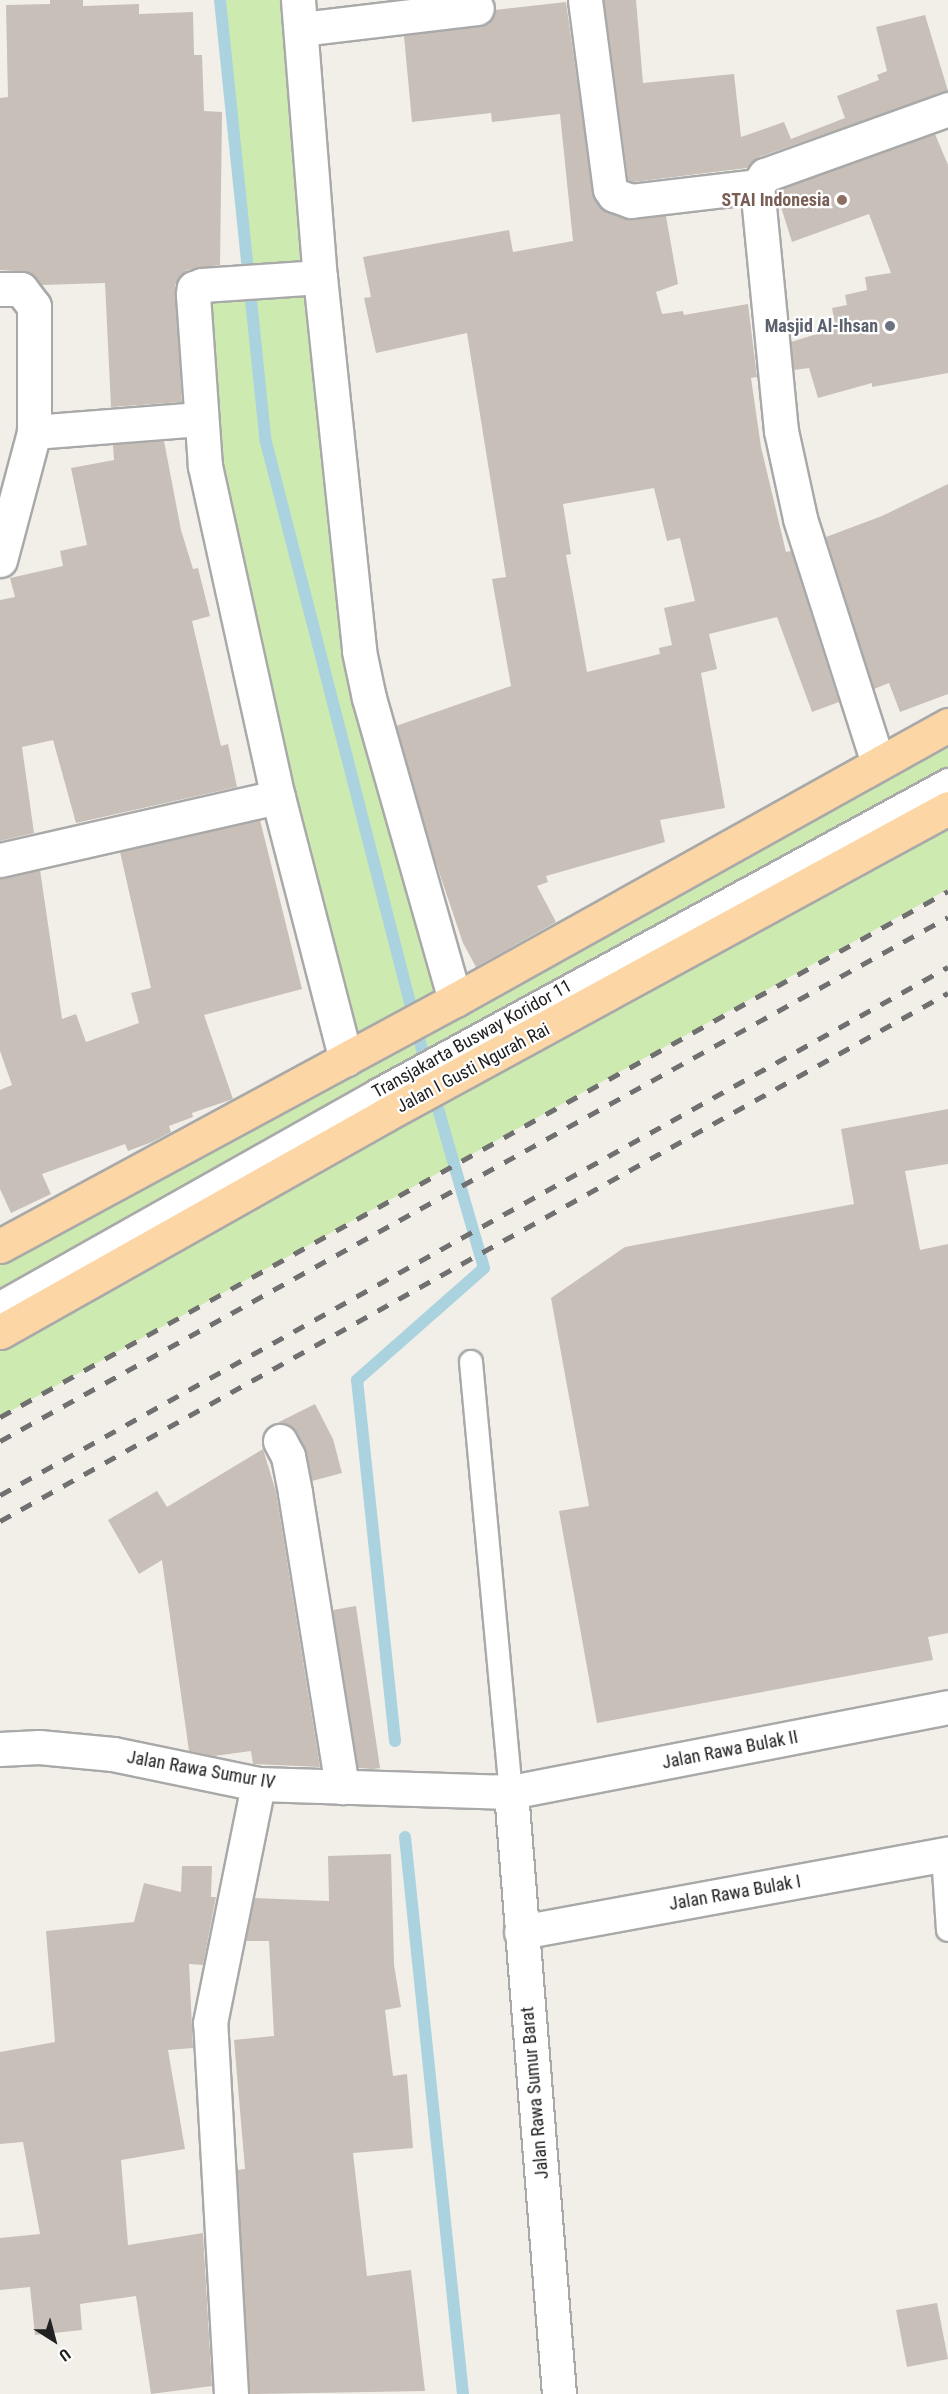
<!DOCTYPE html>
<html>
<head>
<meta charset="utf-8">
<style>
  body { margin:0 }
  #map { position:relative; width:948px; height:2394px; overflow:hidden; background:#f2efe9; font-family:"Roboto Condensed",sans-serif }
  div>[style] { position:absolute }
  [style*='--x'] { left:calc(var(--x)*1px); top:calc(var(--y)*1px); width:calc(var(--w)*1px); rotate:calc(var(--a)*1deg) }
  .grass>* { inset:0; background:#cdebb0 }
  .stream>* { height:12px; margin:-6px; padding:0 6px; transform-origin:6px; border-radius:6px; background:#aad3df }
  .building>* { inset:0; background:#c7bfb8 }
  .roads { filter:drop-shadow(2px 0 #a9a9a9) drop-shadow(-2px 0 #a9a9a9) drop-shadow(0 2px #a9a9a9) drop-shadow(0 -2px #a9a9a9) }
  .service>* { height:22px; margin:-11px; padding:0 11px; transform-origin:11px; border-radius:11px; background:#fff }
  .minor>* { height:33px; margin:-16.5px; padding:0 16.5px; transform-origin:16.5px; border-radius:16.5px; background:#fff }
  .primary>* { height:33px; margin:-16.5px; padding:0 16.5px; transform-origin:16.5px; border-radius:16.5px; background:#fcd6a4 }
  .rail>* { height:4.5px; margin-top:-2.25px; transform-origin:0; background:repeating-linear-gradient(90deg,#707070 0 12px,transparent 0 24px) }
  .dots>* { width:16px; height:16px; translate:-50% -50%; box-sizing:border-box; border:3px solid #fff; border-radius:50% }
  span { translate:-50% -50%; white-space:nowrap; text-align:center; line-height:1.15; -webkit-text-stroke:4.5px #fff; paint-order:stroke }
  .education-label { font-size:18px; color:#785e54; font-weight:700 }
  .right { translate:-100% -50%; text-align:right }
  .worship-label { font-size:18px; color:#5b616d; font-weight:700 }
  .street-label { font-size:18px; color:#222 }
  .north { position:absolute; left:24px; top:2310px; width:60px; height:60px; -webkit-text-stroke:4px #fff; paint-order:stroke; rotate:144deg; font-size:16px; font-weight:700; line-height:24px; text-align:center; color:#222 }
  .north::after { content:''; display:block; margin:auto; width:21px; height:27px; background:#222; clip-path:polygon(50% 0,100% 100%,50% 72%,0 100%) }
</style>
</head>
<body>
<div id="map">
  <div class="grass">
    <i style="clip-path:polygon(220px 0,298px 0,362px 663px,455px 999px,948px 724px,948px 780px,0 1305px,0 1247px,346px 1059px,199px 419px,202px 285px,250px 282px)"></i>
    <i style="clip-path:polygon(948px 808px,948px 889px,0 1417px,0 1332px)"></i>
  </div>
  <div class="stream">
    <i style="--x:220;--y:0;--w:444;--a:84.1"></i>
    <i style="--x:266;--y:442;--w:647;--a:75.6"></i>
    <i style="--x:395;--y:1741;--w:363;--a:-96"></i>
    <i style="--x:357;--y:1380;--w:169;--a:-41.4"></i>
    <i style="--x:484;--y:1268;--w:184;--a:-106.1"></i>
    <i style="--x:405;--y:1837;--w:560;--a:84.06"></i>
  </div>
  <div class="building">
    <i style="clip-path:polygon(50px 0,83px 0,83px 6px,139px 4px,139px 14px,193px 12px,194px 55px,202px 55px,204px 111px,222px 112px,220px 265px,187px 270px,175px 285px,182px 402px,111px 407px,105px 283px,41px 285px,29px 272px,0 270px,0 98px,8px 97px,6px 5px,50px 4px)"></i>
    <i style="clip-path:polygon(604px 0,636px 0,643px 83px,734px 74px,741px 137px,784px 122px,791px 139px,845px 118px,837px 96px,879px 80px,877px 75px,887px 71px,876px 27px,925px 15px,948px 91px,759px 157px,747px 168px,633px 182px,628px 180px)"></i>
    <i style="clip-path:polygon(evenodd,566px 2px,594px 199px,607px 212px,625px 219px,666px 216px,678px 284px,656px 292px,662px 314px,683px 311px,684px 315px,748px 304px,757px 377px,751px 378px,761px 447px,786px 552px,791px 551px,839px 702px,812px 712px,777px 617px,709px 634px,717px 669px,701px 673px,725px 808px,660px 820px,665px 842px,546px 876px,548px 882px,537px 886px,556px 922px,476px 967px,463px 943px,434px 857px,396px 726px,511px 686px,492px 579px,506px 577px,467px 333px,376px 353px,364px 298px,371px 297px,363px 257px,509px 230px,513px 252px,573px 241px,560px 114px,492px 122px,491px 113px,412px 122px,404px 36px,480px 26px,489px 23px,495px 10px,566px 2px,654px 488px,667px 541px,680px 538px,695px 601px,664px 608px,672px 645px,659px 648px,660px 654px,587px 672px,566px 555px,571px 554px,563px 504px,654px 488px)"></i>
    <i style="clip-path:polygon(935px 134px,948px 165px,948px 373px,872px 387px,872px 383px,818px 398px,809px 368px,794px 370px,791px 342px,836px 328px,832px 308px,847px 305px,845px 295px,867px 290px,865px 277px,891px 273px,869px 214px,792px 242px,776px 191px)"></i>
    <i style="clip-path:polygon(164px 441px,181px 530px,193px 569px,198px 568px,210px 616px,192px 621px,221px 746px,228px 744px,237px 787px,76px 823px,53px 740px,22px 747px,34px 833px,0 841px,0 600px,15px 597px,10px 578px,63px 566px,60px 551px,87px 545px,71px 468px,114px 460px,113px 445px)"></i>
    <i style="clip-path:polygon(948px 484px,948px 694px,900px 712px,889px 683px,874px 689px,826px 537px,882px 516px)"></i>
    <i style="clip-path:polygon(260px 820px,302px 989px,204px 1015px,233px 1099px,192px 1113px,193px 1117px,169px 1126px,171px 1132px,152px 1142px,128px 1151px,125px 1144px,42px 1174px,51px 1194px,11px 1213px,0 1189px,0 1090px,12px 1085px,0 1051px,0 878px,40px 870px,62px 1019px,76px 1014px,86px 1042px,139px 1023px,131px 993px,151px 988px,120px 852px)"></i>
    <i style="clip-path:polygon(948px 1109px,948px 1164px,905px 1171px,920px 1250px,948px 1244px,948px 1633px,928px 1637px,933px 1660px,597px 1723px,559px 1511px,589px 1506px,551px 1298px,625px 1247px,854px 1204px,841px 1129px)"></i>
    <i style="clip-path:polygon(315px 1404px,333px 1439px,342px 1473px,312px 1481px,306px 1452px,297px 1432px,289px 1425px,277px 1423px)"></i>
    <i style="clip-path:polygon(263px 1449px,276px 1492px,320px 1767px,253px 1764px,251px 1751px,214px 1756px,189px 1751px,162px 1560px,139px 1574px,108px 1520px,157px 1491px,167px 1507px)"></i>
    <i style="clip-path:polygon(356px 1606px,380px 1768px,373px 1769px,358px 1768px,333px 1610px)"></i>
    <i style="clip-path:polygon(391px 1854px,394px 1965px,401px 2007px,385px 2010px,393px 2076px,407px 2074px,413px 2148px,353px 2153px,367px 2276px,411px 2270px,425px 2391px,250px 2394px,237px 2170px,245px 2169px,234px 2040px,274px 2036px,269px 1941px,246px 1941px,254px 1898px,329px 1901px,328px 1856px)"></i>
    <i style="clip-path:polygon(182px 1866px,212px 1866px,211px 1897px,216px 1897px,203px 1965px,189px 1964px,193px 2048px,168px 2050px,185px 2149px,121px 2160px,128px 2245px,203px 2233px,212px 2386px,151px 2394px,136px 2296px,80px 2304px,82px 2330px,35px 2335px,30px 2287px,0 2290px,0 2238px,40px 2234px,23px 2142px,0 2144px,0 2052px,55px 2042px,46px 1931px,134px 1922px,144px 1883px,181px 1892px)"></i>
    <i style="clip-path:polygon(937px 2303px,948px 2359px,907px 2367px,896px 2310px)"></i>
  </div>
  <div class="roads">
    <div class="service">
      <i style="--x:0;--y:1303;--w:432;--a:-29.4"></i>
      <i style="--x:376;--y:1091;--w:651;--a:-28.53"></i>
      <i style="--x:471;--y:1362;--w:432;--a:84.7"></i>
      <i style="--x:943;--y:1855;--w:75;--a:86.2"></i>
    </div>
    <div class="minor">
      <i style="--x:298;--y:0;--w:278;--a:85.5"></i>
      <i style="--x:320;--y:277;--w:376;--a:84"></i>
      <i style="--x:359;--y:651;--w:48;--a:78"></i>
      <i style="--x:369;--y:698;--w:314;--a:74.1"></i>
      <i style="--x:585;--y:0;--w:191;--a:82.5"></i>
      <i style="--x:610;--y:189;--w:7;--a:56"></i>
      <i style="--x:614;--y:195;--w:18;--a:19"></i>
      <i style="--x:631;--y:201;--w:127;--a:-6.8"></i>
      <i style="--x:302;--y:29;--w:176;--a:-6.8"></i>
      <i style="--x:320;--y:277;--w:118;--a:176.1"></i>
      <i style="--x:202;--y:285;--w:9;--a:159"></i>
      <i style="--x:194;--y:288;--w:7;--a:98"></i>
      <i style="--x:193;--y:295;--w:171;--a:86"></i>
      <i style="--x:205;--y:466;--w:339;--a:77.6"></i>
      <i style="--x:278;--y:797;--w:271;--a:75.5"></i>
      <i style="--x:0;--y:289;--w:21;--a:0"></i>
      <i style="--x:21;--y:289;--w:21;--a:53"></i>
      <i style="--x:34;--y:306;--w:126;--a:90"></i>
      <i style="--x:34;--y:432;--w:166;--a:-4.5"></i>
      <i style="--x:0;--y:560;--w:132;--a:-75.1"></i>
      <i style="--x:878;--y:763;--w:257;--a:-107.7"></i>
      <i style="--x:800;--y:518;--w:89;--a:-102.3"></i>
      <i style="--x:781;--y:431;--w:246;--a:-95.6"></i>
      <i style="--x:757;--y:186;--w:14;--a:-54"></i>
      <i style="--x:765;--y:175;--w:195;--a:-19.8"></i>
      <i style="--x:0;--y:860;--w:285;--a:-12.8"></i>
      <i style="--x:280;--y:1441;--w:17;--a:62"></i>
      <i style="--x:288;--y:1456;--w:38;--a:79"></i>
      <i style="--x:295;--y:1493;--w:298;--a:80.9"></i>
      <i style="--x:0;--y:1749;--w:39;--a:-3"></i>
      <i style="--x:39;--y:1747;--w:74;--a:5.4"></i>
      <i style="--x:113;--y:1754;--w:148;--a:11.7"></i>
      <i style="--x:258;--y:1784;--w:253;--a:1.8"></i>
      <i style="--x:511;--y:1792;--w:445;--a:-11"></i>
      <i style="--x:511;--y:1792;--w:604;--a:85.44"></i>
      <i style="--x:521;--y:1932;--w:434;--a:-10.4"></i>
      <i style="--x:231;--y:2394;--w:372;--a:-93.2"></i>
      <i style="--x:210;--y:2023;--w:244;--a:-78.6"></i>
    </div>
    <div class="primary">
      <i style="--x:0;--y:1246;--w:517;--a:-28.4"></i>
      <i style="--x:455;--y:1000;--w:565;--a:-29.15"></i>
      <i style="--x:0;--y:1332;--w:442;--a:-29.4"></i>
      <i style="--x:385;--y:1115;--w:641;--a:-28.6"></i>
    </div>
  </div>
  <div class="rail">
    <i style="--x:0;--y:1417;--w:1084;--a:-29.02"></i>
    <i style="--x:0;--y:1441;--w:1083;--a:-28.93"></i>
    <i style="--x:0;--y:1495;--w:1085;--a:-29.12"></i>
    <i style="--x:0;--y:1521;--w:1085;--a:-29.12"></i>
  </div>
  <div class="dots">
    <i style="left:842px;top:200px;background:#8d6e63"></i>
    <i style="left:890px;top:326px;background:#6b7280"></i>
  </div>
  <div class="education-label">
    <span class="right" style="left:830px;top:200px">STAI Indonesia</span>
  </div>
  <div class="worship-label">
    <span class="right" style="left:878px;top:326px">Masjid Al-Ihsan</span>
  </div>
  <div class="street-label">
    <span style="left:472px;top:1039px;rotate:-29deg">Transjakarta Busway Koridor 11</span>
    <span style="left:473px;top:1068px;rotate:-28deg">Jalan I Gusti Ngurah Rai</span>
    <span style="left:730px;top:1750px;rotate:-11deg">Jalan Rawa Bulak II</span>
    <span style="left:201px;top:1770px;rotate:10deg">Jalan Rawa Sumur IV</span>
    <span style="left:735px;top:1893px;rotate:-10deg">Jalan Rawa Bulak I</span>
    <span style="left:535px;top:2093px;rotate:-95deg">Jalan Rawa Sumur Barat</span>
  </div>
  <div class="north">U</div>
</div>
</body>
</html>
